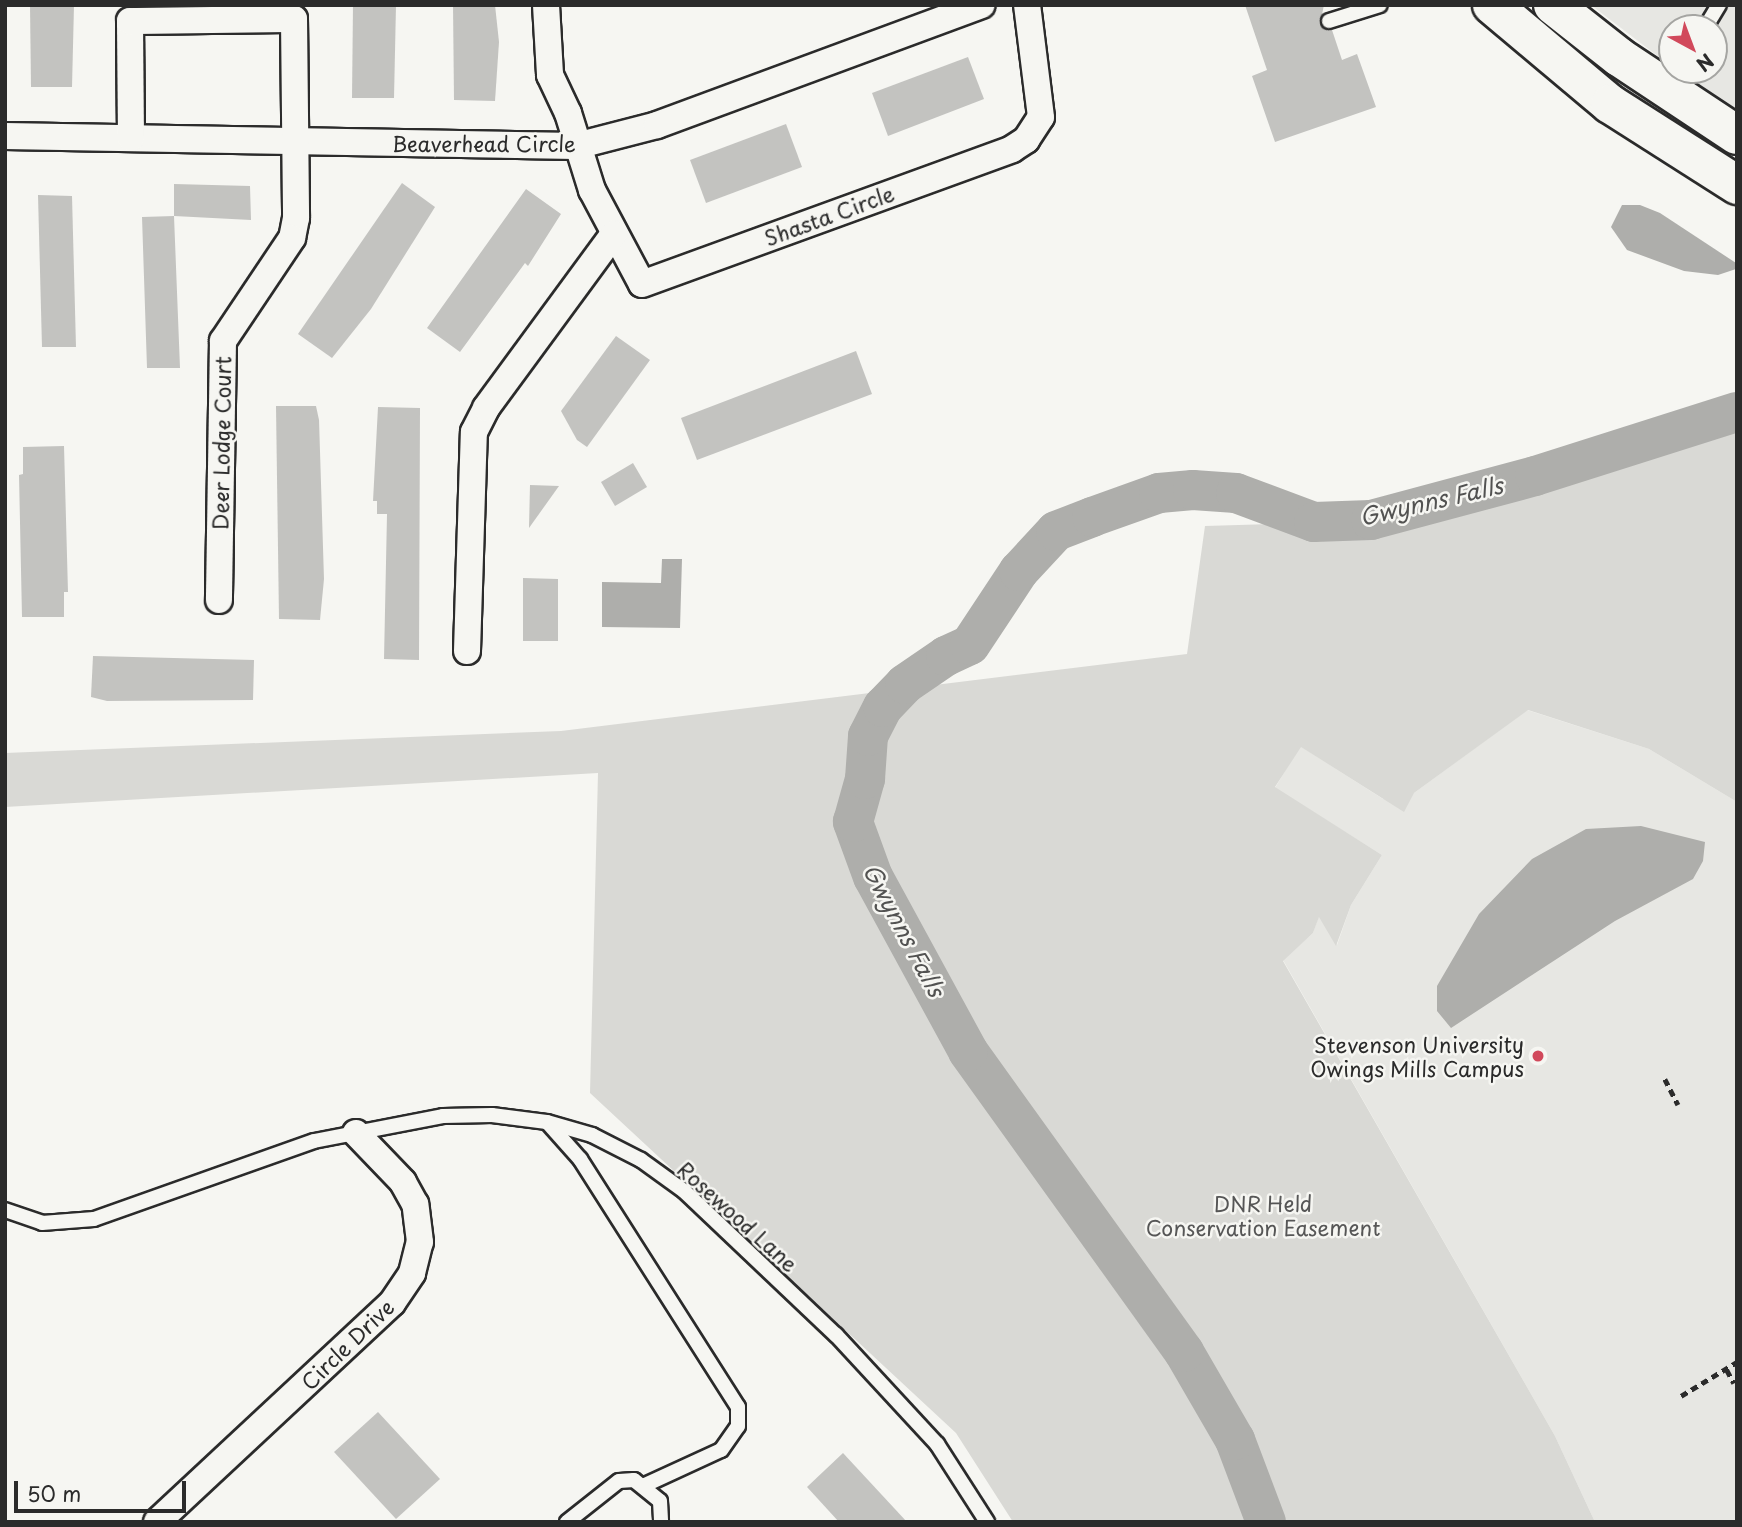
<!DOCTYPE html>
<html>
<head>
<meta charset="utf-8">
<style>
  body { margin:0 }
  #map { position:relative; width:1742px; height:1527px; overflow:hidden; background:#f6f6f2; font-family:"Playpen Sans",sans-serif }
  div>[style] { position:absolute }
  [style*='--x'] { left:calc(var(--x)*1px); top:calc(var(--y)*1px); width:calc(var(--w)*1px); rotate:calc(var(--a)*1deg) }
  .built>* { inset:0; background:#e7e7e3 }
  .green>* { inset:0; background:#d9d9d5 }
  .water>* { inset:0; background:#aeaeab }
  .river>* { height:40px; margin:-20px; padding:0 20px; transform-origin:20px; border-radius:20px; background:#aeaeab }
  .building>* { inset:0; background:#c3c3c0 }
  .path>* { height:4.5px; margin-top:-2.25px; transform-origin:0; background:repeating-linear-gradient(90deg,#2b2b2b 0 7px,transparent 0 12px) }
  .roads { filter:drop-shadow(2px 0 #2b2b2b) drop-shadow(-2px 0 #2b2b2b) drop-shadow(0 2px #2b2b2b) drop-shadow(0 -2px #2b2b2b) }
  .lane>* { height:14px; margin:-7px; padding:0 7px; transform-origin:7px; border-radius:7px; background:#f6f6f2 }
  .street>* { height:26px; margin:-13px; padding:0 13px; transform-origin:13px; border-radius:13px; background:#f6f6f2 }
  .secondary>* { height:38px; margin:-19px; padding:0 19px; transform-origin:19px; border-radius:19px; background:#f6f6f2 }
  .dots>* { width:19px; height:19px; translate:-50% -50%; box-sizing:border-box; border:4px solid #f6f6f2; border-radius:50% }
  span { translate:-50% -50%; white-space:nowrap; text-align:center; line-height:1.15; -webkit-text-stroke:5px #f6f6f2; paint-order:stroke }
  .street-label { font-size:21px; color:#2b2b2b }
  .poi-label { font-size:21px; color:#2b2b2b }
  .right { translate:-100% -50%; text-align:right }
  .park-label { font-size:21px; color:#565656 }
  .water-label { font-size:23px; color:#525251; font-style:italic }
  .frame { position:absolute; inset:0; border:7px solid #2b2b2b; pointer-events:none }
  .north { position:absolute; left:1658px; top:14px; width:70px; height:70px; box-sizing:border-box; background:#f6f6f2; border:2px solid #a5a5a2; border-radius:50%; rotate:139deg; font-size:19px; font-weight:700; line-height:28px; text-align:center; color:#2b2b2b }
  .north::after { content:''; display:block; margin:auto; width:24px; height:32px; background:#d1495b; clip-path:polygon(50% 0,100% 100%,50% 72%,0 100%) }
  .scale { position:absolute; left:14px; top:1481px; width:172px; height:32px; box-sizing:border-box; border:4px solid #2b2b2b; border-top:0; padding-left:9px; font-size:21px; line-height:24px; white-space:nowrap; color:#2b2b2b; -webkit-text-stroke:5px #f6f6f2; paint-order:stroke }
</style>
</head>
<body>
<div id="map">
  <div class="built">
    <i style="clip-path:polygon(1591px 5px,1737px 5px,1737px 109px,1677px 70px,1714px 70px,1714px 28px,1672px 28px,1672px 67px)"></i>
    <i style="clip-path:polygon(1527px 710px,1649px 749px,1737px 802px,1737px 1522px,1595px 1522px,1555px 1436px,1283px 960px,1313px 933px,1319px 916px,1337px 945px,1351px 905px,1382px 855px,1275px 788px,1300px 746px,1383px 799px,1414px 793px)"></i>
  </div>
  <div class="green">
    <i style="clip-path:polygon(1737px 399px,1737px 802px,1649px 749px,1528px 710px,1414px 793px,1404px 812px,1301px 747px,1275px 787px,1382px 855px,1351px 905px,1336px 946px,1319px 917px,1313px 933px,1283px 961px,1555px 1436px,1595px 1522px,1013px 1522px,956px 1433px,590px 1093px,598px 773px,5px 807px,5px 753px,561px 731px,1187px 654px,1205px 526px,1338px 522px,1447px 507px,1699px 419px)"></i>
  </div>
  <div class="water">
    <i style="clip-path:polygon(1622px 205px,1640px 205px,1660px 213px,1736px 263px,1736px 269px,1718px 275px,1684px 271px,1627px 250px,1611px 227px)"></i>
    <i style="clip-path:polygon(662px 559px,682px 559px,680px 628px,602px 627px,602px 582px,661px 583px)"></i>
    <i style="clip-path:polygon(1641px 826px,1705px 842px,1703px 861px,1693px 879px,1615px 921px,1451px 1028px,1437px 1011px,1437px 986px,1479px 914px,1532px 859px,1586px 829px)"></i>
  </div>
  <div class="river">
    <i style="--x:1266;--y:1522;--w:88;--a:-110.7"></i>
    <i style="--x:1235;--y:1440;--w:102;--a:-120.1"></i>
    <i style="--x:1184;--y:1352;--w:370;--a:-125.7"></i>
    <i style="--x:968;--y:1051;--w:198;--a:-118.6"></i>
    <i style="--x:873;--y:877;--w:59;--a:-110"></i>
    <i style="--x:853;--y:822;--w:45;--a:-74.4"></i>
    <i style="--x:865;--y:779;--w:43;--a:-86"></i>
    <i style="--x:868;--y:736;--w:33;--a:-63"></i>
    <i style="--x:883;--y:707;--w:32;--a:-46"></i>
    <i style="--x:905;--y:684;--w:50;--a:-34.3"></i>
    <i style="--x:946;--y:656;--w:26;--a:-25"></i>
    <i style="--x:970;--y:645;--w:89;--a:-56.5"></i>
    <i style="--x:1019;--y:571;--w:54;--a:-47.2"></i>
    <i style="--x:1056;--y:531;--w:39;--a:-21"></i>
    <i style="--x:1092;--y:517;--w:71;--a:-19.7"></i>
    <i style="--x:1159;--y:493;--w:34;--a:-5"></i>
    <i style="--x:1193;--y:490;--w:43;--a:4"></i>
    <i style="--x:1236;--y:493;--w:83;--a:20.4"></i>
    <i style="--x:1314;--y:522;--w:57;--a:-2"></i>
    <i style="--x:1371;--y:520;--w:170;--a:-15"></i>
    <i style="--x:1535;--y:476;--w:212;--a:-17.6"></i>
  </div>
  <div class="building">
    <i style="clip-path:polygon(30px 5px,74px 5px,72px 87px,31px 87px)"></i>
    <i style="clip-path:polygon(353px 5px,396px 5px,394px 98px,352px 98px)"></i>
    <i style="clip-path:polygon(453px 5px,495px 5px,499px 42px,495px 101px,454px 100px)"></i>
    <i style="clip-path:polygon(1245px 5px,1324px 5px,1320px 24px,1332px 30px,1342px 60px,1357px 54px,1376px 107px,1275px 142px,1252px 76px,1267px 70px)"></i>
    <i style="clip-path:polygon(968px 57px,984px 99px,888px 136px,872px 93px)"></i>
    <i style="clip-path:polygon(786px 124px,802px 167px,706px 203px,690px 160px)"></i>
    <i style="clip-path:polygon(402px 183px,435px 207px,371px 309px,332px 358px,298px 334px)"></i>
    <i style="clip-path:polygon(174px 184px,250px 186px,251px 220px,174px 216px,180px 368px,147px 368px,142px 217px,174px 216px)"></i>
    <i style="clip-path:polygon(526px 189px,561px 214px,528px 266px,525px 263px,460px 352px,427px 328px)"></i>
    <i style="clip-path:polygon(38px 195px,72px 196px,76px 347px,42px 347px)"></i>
    <i style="clip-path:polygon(616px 336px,650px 360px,587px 447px,577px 440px,561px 411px)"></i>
    <i style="clip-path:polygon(856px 351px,872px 394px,697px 460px,681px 418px)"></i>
    <i style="clip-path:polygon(276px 406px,316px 406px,319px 420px,324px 579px,320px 620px,279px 619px)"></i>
    <i style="clip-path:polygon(378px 407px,420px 408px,419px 660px,384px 659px,387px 514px,377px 514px,377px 501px,373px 501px)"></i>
    <i style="clip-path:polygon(64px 446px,68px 592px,64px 592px,64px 617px,22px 617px,19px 475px,23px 474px,23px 447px)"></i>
    <i style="clip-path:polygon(633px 463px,647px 487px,615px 506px,601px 482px)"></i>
    <i style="clip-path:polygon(530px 485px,559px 486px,529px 528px)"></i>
    <i style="clip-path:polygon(523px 578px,558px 579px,558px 641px,523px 641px)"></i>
    <i style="clip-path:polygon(93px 656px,254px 660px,253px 700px,107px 701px,91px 697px)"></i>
    <i style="clip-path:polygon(378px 1412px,440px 1479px,396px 1519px,334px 1452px)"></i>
    <i style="clip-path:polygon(843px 1453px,907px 1522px,839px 1522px,807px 1487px)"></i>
  </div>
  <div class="path">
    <i style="--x:1665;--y:1079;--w:29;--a:63"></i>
    <i style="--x:1727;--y:1370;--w:15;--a:62"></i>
    <i style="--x:1681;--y:1396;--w:66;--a:-31.3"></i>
  </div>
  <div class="roads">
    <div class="lane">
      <i style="--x:1329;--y:21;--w:53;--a:-17.4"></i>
      <i style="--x:1705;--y:28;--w:27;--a:-59"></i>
      <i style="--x:548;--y:1123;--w:48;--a:48.4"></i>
      <i style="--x:580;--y:1159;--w:294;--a:57.5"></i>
      <i style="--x:738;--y:1407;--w:19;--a:90"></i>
      <i style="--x:738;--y:1426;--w:29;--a:125"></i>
      <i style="--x:721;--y:1450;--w:84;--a:155.3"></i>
      <i style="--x:5;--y:1210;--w:39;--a:19"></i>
      <i style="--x:42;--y:1223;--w:52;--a:-4.4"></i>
      <i style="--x:94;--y:1219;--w:233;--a:-19.5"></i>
      <i style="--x:314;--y:1141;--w:131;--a:-11"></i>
      <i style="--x:443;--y:1116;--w:49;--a:-1.2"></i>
      <i style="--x:492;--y:1115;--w:55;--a:7.3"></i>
      <i style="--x:547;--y:1122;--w:47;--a:16.1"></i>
      <i style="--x:592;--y:1135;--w:55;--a:27"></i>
      <i style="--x:641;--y:1160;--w:53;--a:35.8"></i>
      <i style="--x:684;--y:1191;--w:209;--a:43.5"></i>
      <i style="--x:836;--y:1335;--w:149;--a:47.2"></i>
      <i style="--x:937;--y:1444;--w:93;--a:57.3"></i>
      <i style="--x:567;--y:1522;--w:66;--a:-38.3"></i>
      <i style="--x:619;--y:1481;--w:15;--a:-4"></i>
      <i style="--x:634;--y:1480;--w:33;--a:39"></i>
      <i style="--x:660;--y:1501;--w:21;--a:87"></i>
    </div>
    <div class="street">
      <i style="--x:546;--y:5;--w:70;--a:86.7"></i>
      <i style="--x:550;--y:75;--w:42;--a:64.7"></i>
      <i style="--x:568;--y:113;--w:81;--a:72.7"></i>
      <i style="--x:592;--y:190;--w:106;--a:62"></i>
      <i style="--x:642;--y:284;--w:394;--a:-20"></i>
      <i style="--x:1012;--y:149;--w:17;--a:-33"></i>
      <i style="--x:1026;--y:140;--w:27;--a:-57"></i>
      <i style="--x:1041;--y:117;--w:113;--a:-97.1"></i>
      <i style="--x:5;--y:136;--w:571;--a:1"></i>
      <i style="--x:576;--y:146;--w:84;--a:-14.5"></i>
      <i style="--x:657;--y:125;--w:346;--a:-20.3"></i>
      <i style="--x:131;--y:138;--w:117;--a:-90.5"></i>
      <i style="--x:130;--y:21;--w:164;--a:-0.7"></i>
      <i style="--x:294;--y:19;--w:199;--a:89.4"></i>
      <i style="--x:296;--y:218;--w:20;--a:101"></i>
      <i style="--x:292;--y:238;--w:124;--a:123.8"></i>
      <i style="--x:223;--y:341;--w:259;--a:90.9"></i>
      <i style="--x:467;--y:651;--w:219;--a:-88.2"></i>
      <i style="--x:474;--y:432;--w:27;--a:-63"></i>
      <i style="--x:486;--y:408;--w:216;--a:-53.7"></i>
      <i style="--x:157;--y:1522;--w:321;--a:-43"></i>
      <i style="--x:392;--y:1303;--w:36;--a:-56"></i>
      <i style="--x:412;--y:1273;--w:32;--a:-76"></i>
      <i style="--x:420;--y:1242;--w:38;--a:-97"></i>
      <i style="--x:415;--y:1204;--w:25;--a:-119"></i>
      <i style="--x:403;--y:1182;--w:68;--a:-133.8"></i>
    </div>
    <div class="secondary">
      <i style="--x:1492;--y:5;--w:154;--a:40"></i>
      <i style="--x:1610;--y:104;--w:151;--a:32.5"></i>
      <i style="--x:1553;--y:5;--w:84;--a:38.2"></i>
      <i style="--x:1619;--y:57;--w:141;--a:33.5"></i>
    </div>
  </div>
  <div class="dots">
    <i style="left:1538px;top:1056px;background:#d1495b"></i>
  </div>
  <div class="street-label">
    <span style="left:484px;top:143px">Beaverhead Circle</span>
    <span style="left:829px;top:215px;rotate:-20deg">Shasta Circle</span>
    <span style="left:221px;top:443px;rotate:-89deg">Deer Lodge Court</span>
    <span style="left:738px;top:1216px;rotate:42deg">Rosewood Lane</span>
    <span style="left:347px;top:1344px;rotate:-44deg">Circle Drive</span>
  </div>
  <div class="poi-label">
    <span class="right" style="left:1524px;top:1056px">Stevenson University<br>Owings Mills Campus</span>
  </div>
  <div class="park-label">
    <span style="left:1263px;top:1215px">DNR Held<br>Conservation Easement</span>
  </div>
  <div class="water-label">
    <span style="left:1431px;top:501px;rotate:-13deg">Gwynns Falls</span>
    <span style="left:904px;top:930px;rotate:62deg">Gwynns Falls</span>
  </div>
  <div class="frame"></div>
  <div class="north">N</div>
  <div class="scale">50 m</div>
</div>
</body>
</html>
